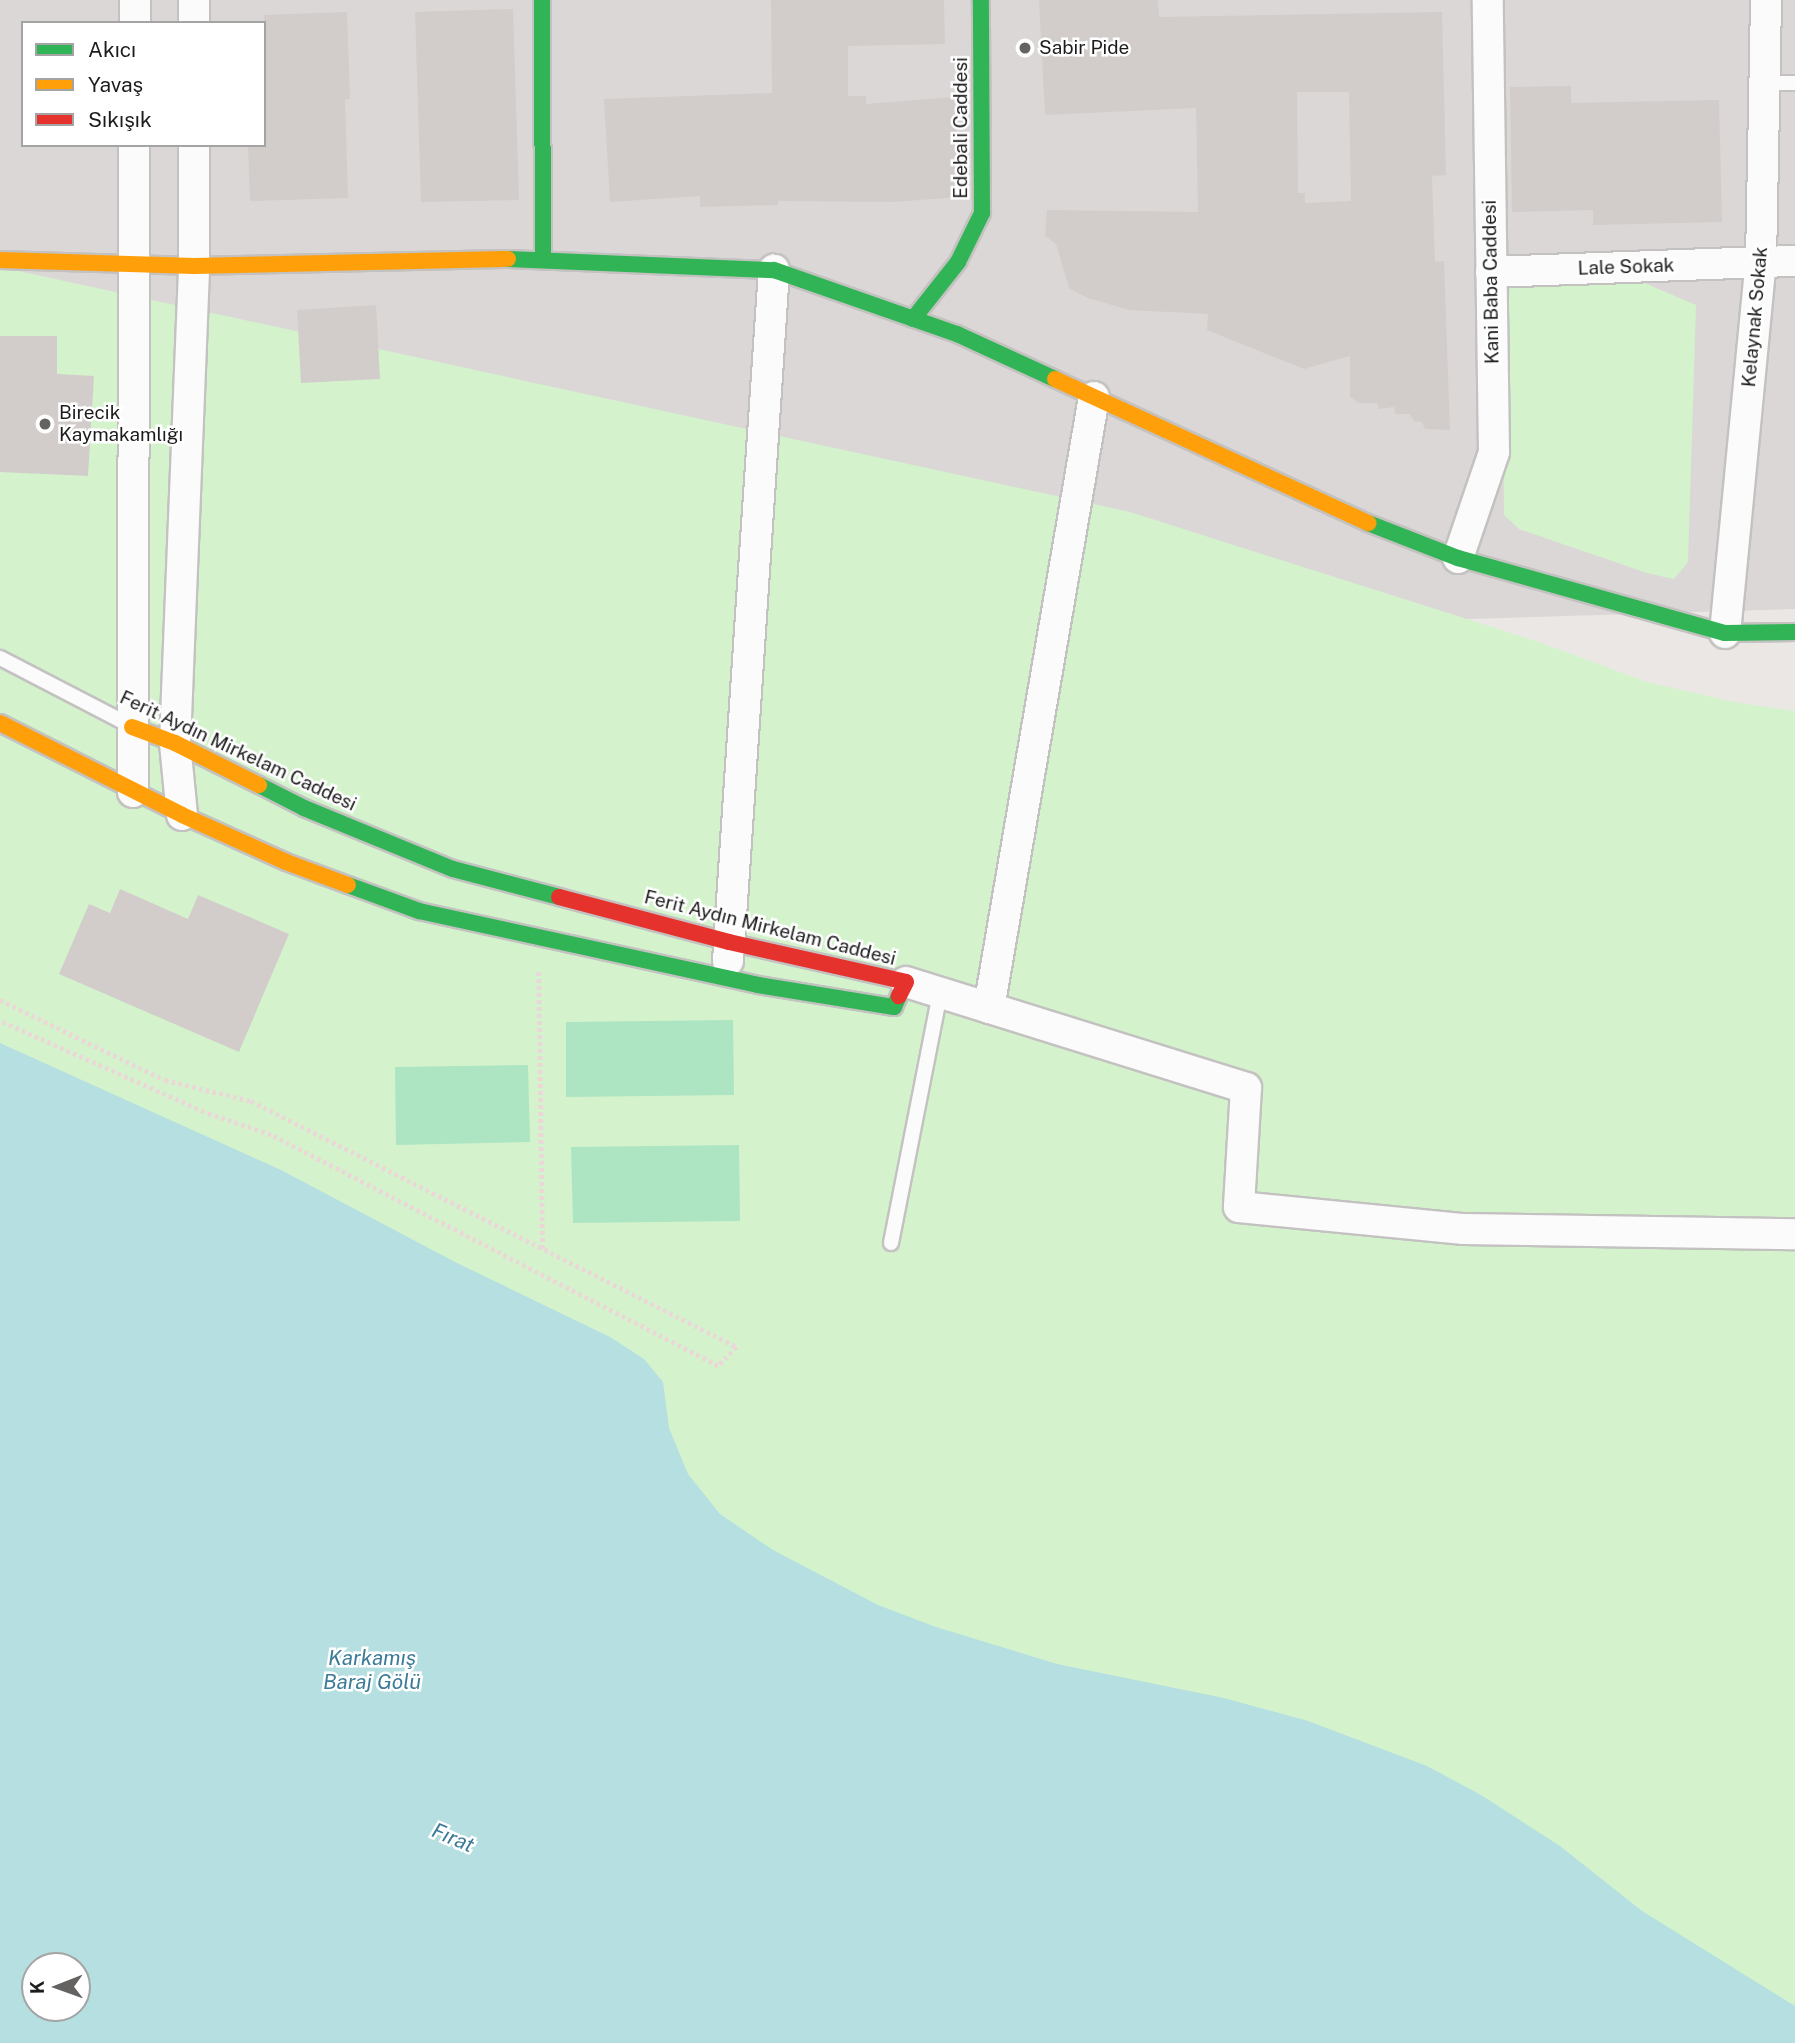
<!DOCTYPE html>
<html>
<head>
<meta charset="utf-8">
<style>
  body { margin:0 }
  #map { position:relative; width:1795px; height:2043px; overflow:hidden; background:#ebe7e4; font-family:"Public Sans",sans-serif }
  div>[style] { position:absolute }
  [style*='--x'] { left:calc(var(--x)*1px); top:calc(var(--y)*1px); width:calc(var(--w)*1px); rotate:calc(var(--a)*1deg) }
  .residential>* { inset:0; background:#dad7d6 }
  .park>* { inset:0; background:#d4f3cd }
  .pitch>* { inset:0; background:#ade4c2 }
  .water>* { inset:0; background:#b5dfe0 }
  .building>* { inset:0; background:#d2cdcb }
  .path>* { height:4.5px; margin-top:-2.25px; transform-origin:0; background:repeating-linear-gradient(90deg,#ebd7d8 0 3.5px,transparent 0 7px) }
  .roads { filter:drop-shadow(2px 0 #c3c2c0) drop-shadow(-2px 0 #c3c2c0) drop-shadow(0 2px #c3c2c0) drop-shadow(0 -2px #c3c2c0) }
  .lane>* { height:14px; margin:-7px; padding:0 7px; transform-origin:7px; border-radius:7px; background:#fcfbfb }
  .street>* { height:30px; margin:-15px; padding:0 15px; transform-origin:15px; border-radius:15px; background:#fcfbfb }
  .fast>* { height:16px; margin:-8px; padding:0 8px; transform-origin:8px; border-radius:8px; background:#30b455 }
  .slow>* { height:16px; margin:-8px; padding:0 8px; transform-origin:8px; border-radius:8px; background:#ff9f0a }
  .jam>* { height:16px; margin:-8px; padding:0 8px; transform-origin:8px; border-radius:8px; background:#e5322d }
  .dots>* { width:19px; height:19px; translate:-50% -50%; box-sizing:border-box; border:4px solid #fff; border-radius:50% }
  span { translate:-50% -50%; white-space:nowrap; text-align:center; line-height:1.15; -webkit-text-stroke:5px #fff; paint-order:stroke }
  .poi-label { font-size:19px; color:#1c1c1c }
  .left { translate:0 -50%; text-align:left }
  .street-label { font-size:19px; color:#1c1c1c }
  .water-label { font-size:21px; color:#3c7b98; font-style:italic }
  .legend { position:absolute; left:21px; top:21px; width:245px; height:126px; box-sizing:border-box; background:#fff; border:2px solid #a4a4a4; margin:0; padding:9px 12px; list-style:none; font-size:21px; color:#1c1c1c }
  .legend li { display:flex; align-items:center; gap:14px; height:35px }
  .legend b { width:35px; border:2px solid #a4a4a4 }
  .north { position:absolute; left:21px; top:1952px; width:70px; height:70px; box-sizing:border-box; background:#fff; border:2px solid #a4a4a4; border-radius:50%; rotate:269deg; font-size:19px; font-weight:700; line-height:28px; text-align:center; color:#1c1c1c }
  .north::after { content:''; display:block; margin:auto; width:24px; height:32px; background:#646362; clip-path:polygon(50% 0,100% 100%,50% 72%,0 100%) }
</style>
</head>
<body>
<div id="map">
  <div class="residential">
    <i style="clip-path:polygon(evenodd,0 0,1795px 0,1795px 609px,1403px 621px,0 788px,0 0,23px 23px,264px 23px,264px 145px,23px 145px,23px 23px)"></i>
  </div>
  <div class="park">
    <i style="clip-path:polygon(0 267px,1130px 512px,1539px 642px,1647px 682px,1739px 703px,1795px 711px,1795px 2043px,0 1191px)"></i>
    <i style="clip-path:polygon(1642px 282px,1696px 305px,1688px 562px,1674px 579px,1647px 573px,1519px 529px,1504px 515px,1503px 387px,1510px 286px)"></i>
  </div>
  <div class="pitch">
    <i style="clip-path:polygon(733px 1020px,734px 1095px,566px 1097px,566px 1022px)"></i>
    <i style="clip-path:polygon(528px 1065px,530px 1142px,396px 1145px,395px 1067px)"></i>
    <i style="clip-path:polygon(739px 1145px,740px 1221px,573px 1223px,571px 1147px)"></i>
  </div>
  <div class="water">
    <i style="clip-path:polygon(evenodd,0 1043px,281px 1170px,455px 1262px,610px 1337px,644px 1359px,663px 1382px,669px 1428px,688px 1474px,720px 1514px,773px 1550px,878px 1605px,936px 1627px,1057px 1664px,1224px 1698px,1308px 1721px,1427px 1766px,1481px 1795px,1560px 1846px,1642px 1911px,1795px 2006px,1795px 2043px,0 2043px,0 1043px,35px 1966px,77px 1966px,77px 2008px,35px 2008px,35px 1966px)"></i>
  </div>
  <div class="building">
    <i style="clip-path:polygon(771px 0,944px 0,945px 44px,848px 46px,848px 96px,866px 96px,866px 104px,954px 97px,960px 197px,893px 202px,778px 201px,778px 205px,700px 207px,700px 196px,610px 202px,604px 99px,772px 93px)"></i>
    <i style="clip-path:polygon(evenodd,1039px 0,1158px 0,1159px 17px,1442px 12px,1446px 175px,1432px 176px,1435px 262px,1444px 261px,1450px 430px,1425px 429px,1422px 422px,1414px 421px,1410px 414px,1395px 414px,1394px 407px,1379px 409px,1377px 403px,1359px 403px,1350px 397px,1350px 356px,1304px 369px,1207px 330px,1208px 314px,1129px 310px,1088px 298px,1069px 288px,1056px 244px,1045px 236px,1047px 210px,1198px 212px,1196px 108px,1045px 115px,1039px 0,1297px 92px,1349px 92px,1351px 201px,1305px 203px,1305px 193px,1298px 193px,1297px 92px)"></i>
    <i style="clip-path:polygon(513px 9px,519px 200px,421px 202px,415px 12px)"></i>
    <i style="clip-path:polygon(347px 12px,350px 99px,345px 99px,348px 198px,250px 201px,248px 145px,264px 145px,264px 15px)"></i>
    <i style="clip-path:polygon(1571px 86px,1571px 103px,1719px 100px,1722px 222px,1593px 225px,1593px 210px,1512px 212px,1510px 87px)"></i>
    <i style="clip-path:polygon(376px 305px,380px 379px,301px 383px,297px 310px)"></i>
    <i style="clip-path:polygon(0 336px,57px 336px,57px 374px,94px 376px,88px 476px,0 472px)"></i>
    <i style="clip-path:polygon(120px 889px,188px 919px,198px 895px,289px 934px,239px 1052px,59px 974px,89px 904px,110px 913px)"></i>
  </div>
  <div class="path">
    <i style="--x:539;--y:972;--w:277;--a:89.2"></i>
    <i style="--x:0;--y:1000;--w:183;--a:25.9"></i>
    <i style="--x:165;--y:1080;--w:89;--a:13.7"></i>
    <i style="--x:251;--y:1101;--w:545;--a:26.85"></i>
    <i style="--x:737;--y:1347;--w:27;--a:135"></i>
    <i style="--x:718;--y:1366;--w:503;--a:-152.67"></i>
    <i style="--x:271;--y:1135;--w:71;--a:-161.1"></i>
    <i style="--x:204;--y:1112;--w:223;--a:-156"></i>
  </div>
  <div class="roads">
    <div class="lane">
      <i style="--x:1764;--y:83;--w:31;--a:0"></i>
      <i style="--x:0;--y:658;--w:148;--a:27.4"></i>
      <i style="--x:891;--y:1243;--w:255;--a:-78.9"></i>
    </div>
    <div class="street">
      <i style="--x:135;--y:23;--w:23;--a:-90"></i>
      <i style="--x:194;--y:23;--w:23;--a:-90"></i>
      <i style="--x:1491;--y:272;--w:304;--a:-2.1"></i>
      <i style="--x:1458;--y:558;--w:112;--a:-71.2"></i>
      <i style="--x:1494;--y:452;--w:452;--a:-90.8"></i>
      <i style="--x:1725;--y:633;--w:374;--a:-84.5"></i>
      <i style="--x:1761;--y:261;--w:261;--a:-88.9"></i>
      <i style="--x:133;--y:792;--w:647;--a:-89.91"></i>
      <i style="--x:182;--y:815;--w:72;--a:-95.6"></i>
      <i style="--x:175;--y:743;--w:477;--a:-87.7"></i>
      <i style="--x:194;--y:266;--w:121;--a:-90"></i>
      <i style="--x:728;--y:961;--w:693;--a:-86.19"></i>
      <i style="--x:906;--y:982;--w:356;--a:17.3"></i>
      <i style="--x:1246;--y:1088;--w:119;--a:93.4"></i>
      <i style="--x:1239;--y:1207;--w:226;--a:5.6"></i>
      <i style="--x:1464;--y:1229;--w:331;--a:0.9"></i>
      <i style="--x:989;--y:1008;--w:620;--a:-80.25"></i>
    </div>
    <div class="fast">
      <i style="--x:542;--y:0;--w:258;--a:89.8"></i>
      <i style="--x:508;--y:259;--w:266;--a:2.4"></i>
      <i style="--x:774;--y:270;--w:194;--a:19.3"></i>
      <i style="--x:957;--y:334;--w:108;--a:24.7"></i>
      <i style="--x:913;--y:319;--w:73;--a:-51.7"></i>
      <i style="--x:958;--y:262;--w:55;--a:-63.9"></i>
      <i style="--x:982;--y:213;--w:213;--a:-90.3"></i>
      <i style="--x:1368;--y:523;--w:97;--a:21.3"></i>
      <i style="--x:1458;--y:558;--w:277;--a:15.7"></i>
      <i style="--x:1725;--y:633;--w:70;--a:-0.8"></i>
      <i style="--x:259;--y:785;--w:51;--a:27.1"></i>
      <i style="--x:304;--y:808;--w:161;--a:22.3"></i>
      <i style="--x:453;--y:869;--w:110;--a:14.8"></i>
      <i style="--x:348;--y:885;--w:76;--a:20.1"></i>
      <i style="--x:419;--y:911;--w:347;--a:12.3"></i>
      <i style="--x:758;--y:985;--w:138;--a:9.2"></i>
      <i style="--x:894;--y:1007;--w:12;--a:-66"></i>
    </div>
    <div class="slow">
      <i style="--x:0;--y:260;--w:194;--a:1.8"></i>
      <i style="--x:194;--y:266;--w:314;--a:-1.3"></i>
      <i style="--x:1055;--y:379;--w:345;--a:24.7"></i>
      <i style="--x:0;--y:723;--w:204;--a:26.8"></i>
      <i style="--x:182;--y:815;--w:114;--a:24.3"></i>
      <i style="--x:286;--y:862;--w:66;--a:20.4"></i>
      <i style="--x:132;--y:727;--w:46;--a:20.4"></i>
      <i style="--x:175;--y:743;--w:94;--a:26.6"></i>
    </div>
    <div class="jam">
      <i style="--x:559;--y:897;--w:176;--a:14.8"></i>
      <i style="--x:729;--y:942;--w:181;--a:12.7"></i>
      <i style="--x:906;--y:982;--w:16;--a:117"></i>
    </div>
  </div>
  <div class="dots">
    <i style="left:1025px;top:48px;background:#646362"></i>
    <i style="left:45px;top:424px;background:#646362"></i>
  </div>
  <div class="poi-label">
    <span class="left" style="left:1039px;top:48px">Sabir Pide</span>
    <span class="left" style="left:59px;top:424px">Birecik<br>Kaymakamlığı</span>
  </div>
  <div class="street-label">
    <span style="left:961px;top:128px;rotate:-90deg">Edebali Caddesi</span>
    <span style="left:1626px;top:267px;rotate:-2deg">Lale Sokak</span>
    <span style="left:1491px;top:282px;rotate:-91deg">Kani Baba Caddesi</span>
    <span style="left:1755px;top:317px;rotate:-85deg">Kelaynak Sokak</span>
    <span style="left:238px;top:751px;rotate:25deg">Ferit Aydın Mirkelam Caddesi</span>
    <span style="left:770px;top:928px;rotate:14deg">Ferit Aydın Mirkelam Caddesi</span>
  </div>
  <div class="water-label">
    <span style="left:372px;top:1670px">Karkamış<br>Baraj Gölü</span>
    <span style="left:453px;top:1838px;rotate:23deg">Fırat</span>
  </div>
  <ul class="legend">
  <li><b style="height:9px;background:#30b455"></b>Akıcı</li>
  <li><b style="height:9px;background:#ff9f0a"></b>Yavaş</li>
  <li><b style="height:9px;background:#e5322d"></b>Sıkışık</li>
  </ul>
  <div class="north">K</div>
</div>
</body>
</html>
